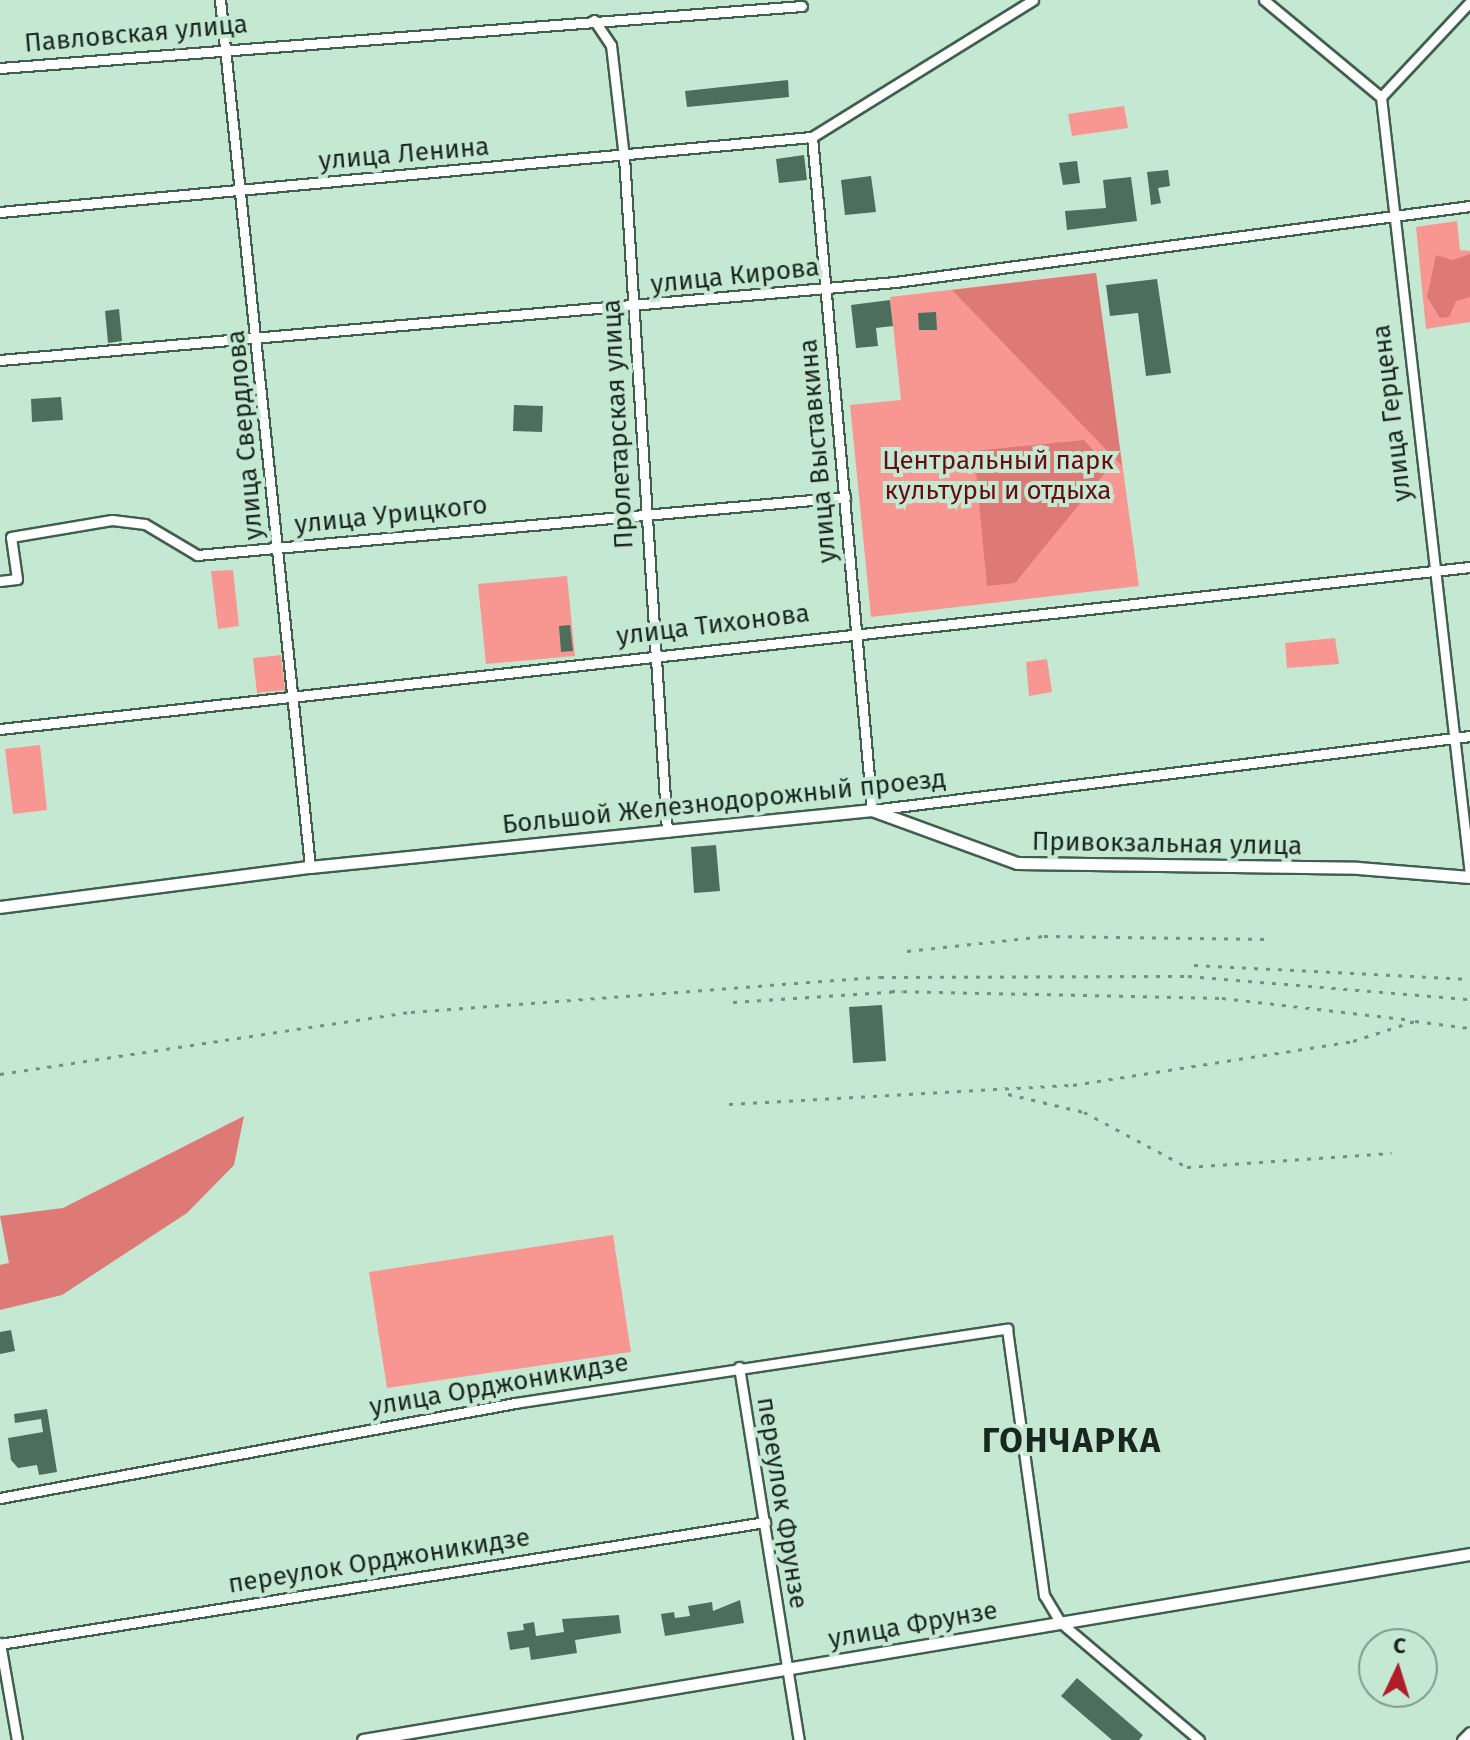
<!DOCTYPE html>
<html>
<head>
<meta charset="utf-8">
<style>
  body { margin:0 }
  #map { position:relative; width:1470px; height:1740px; overflow:hidden; background:#c5e8d3; font-family:"Fira Sans",sans-serif }
  div>[style] { position:absolute }
  [style*='--x'] { left:calc(var(--x)*1px); top:calc(var(--y)*1px); width:calc(var(--w)*1px); rotate:calc(var(--a)*1deg) }
  .green>* { inset:0; background:#f89791 }
  .forest>* { inset:0; background:#dd7a75 }
  .building>* { inset:0; background:#4e6e5c }
  .roads { filter:drop-shadow(2px 0 #405f4e) drop-shadow(-2px 0 #405f4e) drop-shadow(0 2px #405f4e) drop-shadow(0 -2px #405f4e) }
  .minor>* { height:9px; margin:-4.5px; padding:0 4.5px; transform-origin:4.5px; border-radius:4.5px; background:#fff }
  .major>* { height:11px; margin:-5.5px; padding:0 5.5px; transform-origin:5.5px; border-radius:5.5px; background:#fff }
  .rail>* { height:3px; margin-top:-1.5px; transform-origin:0; background:repeating-linear-gradient(90deg,#768f80 0 4px,transparent 0 12px) }
  span { translate:-50% -50%; white-space:nowrap; text-align:center; line-height:1.15; -webkit-text-stroke:8px #c5e8d3; paint-order:stroke }
  .street-label { font-size:26px; color:#19271f }
  .park-label { font-size:26px; color:#670c13 }
  .district-label { font-size:34px; color:#19271f; font-weight:700; letter-spacing:2px }
  .north { position:absolute; left:1358px; top:1628px; width:80px; height:80px; box-sizing:border-box; background:#c5e8d3; border:2px solid #809b8b; border-radius:50%; rotate:4deg; font-size:22px; font-weight:700; line-height:32px; text-align:center; color:#19271f }
  .north::after { content:''; display:block; margin:auto; width:28px; height:36px; background:#b01d28; clip-path:polygon(50% 0,100% 100%,50% 72%,0 100%) }
</style>
</head>
<body>
<div id="map">
  <div class="green">
    <i style="clip-path:polygon(1124px 106px,1128px 128px,1072px 136px,1068px 114px)"></i>
    <i style="clip-path:polygon(1457px 221px,1460px 250px,1470px 251px,1470px 322px,1426px 329px,1416px 227px)"></i>
    <i style="clip-path:polygon(1096px 273px,1139px 586px,871px 617px,850px 405px,901px 400px,890px 297px)"></i>
    <i style="clip-path:polygon(233px 570px,239px 626px,218px 629px,211px 571px)"></i>
    <i style="clip-path:polygon(567px 576px,575px 656px,486px 664px,478px 584px)"></i>
    <i style="clip-path:polygon(1335px 638px,1339px 664px,1287px 668px,1285px 643px)"></i>
    <i style="clip-path:polygon(281px 655px,285px 690px,257px 693px,253px 658px)"></i>
    <i style="clip-path:polygon(1047px 659px,1052px 692px,1029px 696px,1026px 662px)"></i>
    <i style="clip-path:polygon(40px 745px,47px 810px,13px 814px,5px 749px)"></i>
    <i style="clip-path:polygon(613px 1235px,631px 1352px,387px 1388px,369px 1272px)"></i>
  </div>
  <div class="forest">
    <i style="clip-path:polygon(1470px 254px,1470px 297px,1456px 301px,1449px 317px,1440px 318px,1427px 297px,1436px 255px,1453px 260px)"></i>
    <i style="clip-path:polygon(1096px 273px,1111px 381px,1122px 466px,952px 290px)"></i>
    <i style="clip-path:polygon(1084px 440px,1109px 468px,1015px 583px,987px 586px,974px 451px)"></i>
    <i style="clip-path:polygon(244px 1116px,234px 1165px,187px 1213px,62px 1295px,0 1310px,0 1265px,9px 1263px,0 1216px,63px 1208px)"></i>
  </div>
  <div class="building">
    <i style="clip-path:polygon(788px 80px,789px 97px,687px 107px,685px 91px)"></i>
    <i style="clip-path:polygon(804px 155px,807px 180px,779px 183px,776px 159px)"></i>
    <i style="clip-path:polygon(1077px 161px,1080px 183px,1063px 185px,1059px 163px)"></i>
    <i style="clip-path:polygon(1168px 170px,1170px 186px,1158px 188px,1161px 203px,1151px 205px,1147px 172px)"></i>
    <i style="clip-path:polygon(871px 176px,876px 212px,845px 215px,841px 180px)"></i>
    <i style="clip-path:polygon(1131px 177px,1137px 221px,1067px 230px,1065px 211px,1106px 208px,1103px 180px)"></i>
    <i style="clip-path:polygon(1157px 279px,1171px 373px,1146px 376px,1138px 313px,1110px 316px,1106px 285px)"></i>
    <i style="clip-path:polygon(890px 300px,893px 326px,876px 328px,878px 346px,856px 348px,851px 305px)"></i>
    <i style="clip-path:polygon(119px 309px,122px 341px,108px 343px,105px 311px)"></i>
    <i style="clip-path:polygon(936px 312px,937px 330px,919px 330px,918px 313px)"></i>
    <i style="clip-path:polygon(61px 397px,63px 420px,32px 422px,31px 399px)"></i>
    <i style="clip-path:polygon(514px 405px,543px 406px,542px 432px,513px 431px)"></i>
    <i style="clip-path:polygon(570px 625px,573px 651px,561px 652px,559px 626px)"></i>
    <i style="clip-path:polygon(716px 845px,720px 891px,694px 893px,691px 847px)"></i>
    <i style="clip-path:polygon(882px 1005px,886px 1061px,853px 1063px,849px 1007px)"></i>
    <i style="clip-path:polygon(11px 1330px,15px 1351px,0 1354px,0 1332px)"></i>
    <i style="clip-path:polygon(47px 1409px,57px 1472px,39px 1475px,37px 1465px,18px 1468px,11px 1460px,8px 1438px,43px 1432px,41px 1419px,15px 1423px,14px 1414px)"></i>
    <i style="clip-path:polygon(740px 1600px,744px 1623px,665px 1636px,661px 1614px,674px 1612px,675px 1618px,690px 1616px,688px 1606px,712px 1602px,713px 1611px)"></i>
    <i style="clip-path:polygon(619px 1615px,621px 1633px,575px 1640px,577px 1653px,531px 1660px,529px 1647px,510px 1650px,507px 1632px,524px 1630px,523px 1624px,534px 1622px,536px 1636px,564px 1632px,562px 1619px)"></i>
    <i style="clip-path:polygon(1077px 1678px,1143px 1735px,1139px 1740px,1112px 1740px,1061px 1696px)"></i>
  </div>
  <div class="roads">
    <div class="minor">
      <i style="--x:220;--y:0;--w:872;--a:84.07"></i>
      <i style="--x:1264;--y:0;--w:152;--a:39.7"></i>
      <i style="--x:1381;--y:97;--w:782;--a:83.47"></i>
      <i style="--x:594;--y:20;--w:30;--a:56"></i>
      <i style="--x:611;--y:45;--w:113;--a:83.4"></i>
      <i style="--x:624;--y:157;--w:676;--a:86.35"></i>
      <i style="--x:0;--y:68;--w:804;--a:-4.42"></i>
      <i style="--x:1381;--y:97;--w:130;--a:-46.9"></i>
      <i style="--x:812;--y:137;--w:676;--a:84.91"></i>
      <i style="--x:872;--y:810;--w:603;--a:-7.05"></i>
      <i style="--x:0;--y:212;--w:815;--a:-5.28"></i>
      <i style="--x:812;--y:137;--w:260;--a:-31.8"></i>
      <i style="--x:0;--y:360;--w:898;--a:-4.98"></i>
      <i style="--x:895;--y:282;--w:580;--a:-7.53"></i>
      <i style="--x:0;--y:581;--w:17;--a:-7"></i>
      <i style="--x:17;--y:579;--w:42;--a:-98.1"></i>
      <i style="--x:11;--y:537;--w:102;--a:-9.6"></i>
      <i style="--x:112;--y:520;--w:33;--a:7"></i>
      <i style="--x:145;--y:524;--w:61;--a:30.8"></i>
      <i style="--x:197;--y:555;--w:651;--a:-5.11"></i>
      <i style="--x:0;--y:729;--w:1479;--a:-6.29"></i>
      <i style="--x:739;--y:1367;--w:378;--a:80.9"></i>
      <i style="--x:0;--y:1498;--w:524;--a:-10.45"></i>
      <i style="--x:515;--y:1403;--w:498;--a:-8.6"></i>
      <i style="--x:1007;--y:1329;--w:269;--a:82.1"></i>
      <i style="--x:1044;--y:1595;--w:31;--a:59"></i>
      <i style="--x:1060;--y:1622;--w:182;--a:40.3"></i>
      <i style="--x:0;--y:1643;--w:98;--a:80.1"></i>
      <i style="--x:0;--y:1644;--w:775;--a:-9.06"></i>
      <i style="--x:1462;--y:1740;--w:11;--a:-45"></i>
    </div>
    <div class="major">
      <i style="--x:0;--y:907;--w:313;--a:-7.4"></i>
      <i style="--x:310;--y:867;--w:565;--a:-5.79"></i>
      <i style="--x:872;--y:810;--w:154;--a:20.1"></i>
      <i style="--x:1017;--y:863;--w:341;--a:0.8"></i>
      <i style="--x:1358;--y:868;--w:112;--a:4.6"></i>
      <i style="--x:363;--y:1740;--w:1123;--a:-9.54"></i>
    </div>
  </div>
  <div class="rail">
    <i style="--x:907;--y:951;--w:138;--a:-6.2"></i>
    <i style="--x:1044;--y:936;--w:223;--a:0.8"></i>
    <i style="--x:1194;--y:965;--w:276;--a:2.9"></i>
    <i style="--x:891;--y:991;--w:331;--a:1.2"></i>
    <i style="--x:1222;--y:998;--w:190;--a:6.6"></i>
    <i style="--x:733;--y:1002;--w:169;--a:-3.7"></i>
    <i style="--x:0;--y:1074;--w:416;--a:-8.6"></i>
    <i style="--x:411;--y:1012;--w:470;--a:-4.3"></i>
    <i style="--x:880;--y:977;--w:308;--a:-0.2"></i>
    <i style="--x:1188;--y:976;--w:283;--a:4.7"></i>
    <i style="--x:1008;--y:1094;--w:78;--a:13.3"></i>
    <i style="--x:1084;--y:1112;--w:117;--a:28.1"></i>
    <i style="--x:1187;--y:1167;--w:205;--a:-3.9"></i>
    <i style="--x:729;--y:1104;--w:345;--a:-3.2"></i>
    <i style="--x:1073;--y:1085;--w:283;--a:-8.9"></i>
    <i style="--x:1353;--y:1041;--w:65;--a:-17.9"></i>
    <i style="--x:1415;--y:1021;--w:55;--a:7.3"></i>
  </div>
  <div class="street-label">
    <span style="left:136px;top:34px;rotate:-5deg">Павловская улица</span>
    <span style="left:404px;top:154px;rotate:-5deg">улица Ленина</span>
    <span style="left:735px;top:276px;rotate:-6deg">улица Кирова</span>
    <span style="left:1392px;top:413px;rotate:-97deg">улица Герцена</span>
    <span style="left:618px;top:424px;rotate:-93deg">Пролетарская улица</span>
    <span style="left:245px;top:435px;rotate:-95deg">улица Свердлова</span>
    <span style="left:818px;top:451px;rotate:-95deg">улица Выставкина</span>
    <span style="left:391px;top:515px;rotate:-6deg">улица Урицкого</span>
    <span style="left:713px;top:625px;rotate:-7deg">улица Тихонова</span>
    <span style="left:724px;top:802px;rotate:-6deg">Большой Железнодорожный проезд</span>
    <span style="left:1167px;top:844px;rotate:1deg">Привокзальная улица</span>
    <span style="left:499px;top:1385px;rotate:-10deg">улица Орджоникидзе</span>
    <span style="left:782px;top:1503px;rotate:81deg">переулок Фрунзе</span>
    <span style="left:379px;top:1561px;rotate:-9deg">переулок Орджоникидзе</span>
    <span style="left:913px;top:1625px;rotate:-10deg">улица Фрунзе</span>
  </div>
  <div class="park-label">
    <span style="left:998px;top:476px">Центральный парк<br>культуры и отдыха</span>
  </div>
  <div class="district-label">
    <span style="left:1072px;top:1441px">ГОНЧАРКА</span>
  </div>
  <div class="north">С</div>
</div>
</body>
</html>
